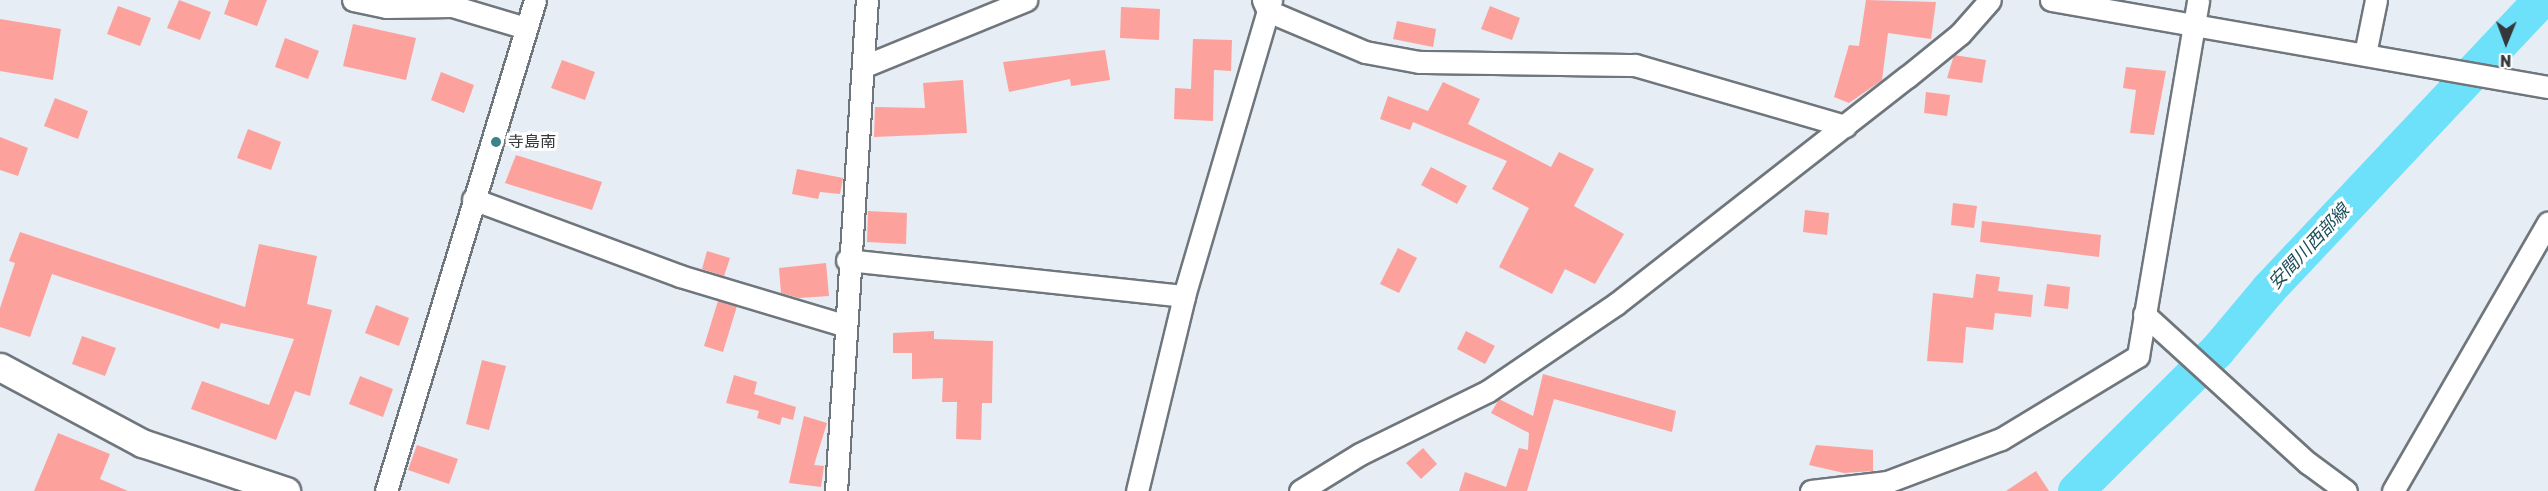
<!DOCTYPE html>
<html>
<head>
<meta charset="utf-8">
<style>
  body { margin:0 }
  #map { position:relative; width:2548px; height:491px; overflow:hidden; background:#e6edf5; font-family:Rubik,"Noto Sans JP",sans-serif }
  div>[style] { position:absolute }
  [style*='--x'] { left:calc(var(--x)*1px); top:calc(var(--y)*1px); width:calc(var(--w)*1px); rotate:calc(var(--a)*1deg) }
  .river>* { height:36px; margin:-18px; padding:0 18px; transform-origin:18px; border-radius:18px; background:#6de1fa }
  .building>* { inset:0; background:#fda19d }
  .roads { filter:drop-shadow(2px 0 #6f767c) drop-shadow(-2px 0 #6f767c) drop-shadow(0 2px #6f767c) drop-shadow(0 -2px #6f767c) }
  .minor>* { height:21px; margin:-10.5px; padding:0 10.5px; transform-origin:10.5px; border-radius:10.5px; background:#fff }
  .major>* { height:27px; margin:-13.5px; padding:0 13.5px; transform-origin:13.5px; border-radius:13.5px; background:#fff }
  .dots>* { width:16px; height:16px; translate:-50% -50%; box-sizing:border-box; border:3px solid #fff; border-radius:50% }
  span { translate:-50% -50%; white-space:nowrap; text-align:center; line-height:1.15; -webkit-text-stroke:6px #fff; paint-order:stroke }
  .poi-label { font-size:16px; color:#35383b }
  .left { translate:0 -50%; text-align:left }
  .water-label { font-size:18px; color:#1b4e58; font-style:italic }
  .north { position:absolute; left:2476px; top:12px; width:60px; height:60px; -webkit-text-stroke:4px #fff; paint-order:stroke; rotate:181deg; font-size:16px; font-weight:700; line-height:24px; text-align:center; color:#35383b }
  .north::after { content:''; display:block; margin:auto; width:21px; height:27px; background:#35383b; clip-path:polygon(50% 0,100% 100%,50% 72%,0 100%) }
</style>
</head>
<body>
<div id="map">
  <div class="river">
    <i style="--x:2076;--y:491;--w:199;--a:-44.8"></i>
    <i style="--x:2217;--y:351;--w:81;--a:-50"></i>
    <i style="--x:2269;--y:289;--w:397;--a:-46.7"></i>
  </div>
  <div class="building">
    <i style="clip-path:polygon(179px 0,211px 12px,200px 40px,167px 28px)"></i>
    <i style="clip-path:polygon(229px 0,267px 0,257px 26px,224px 14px)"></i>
    <i style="clip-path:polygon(1866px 0,1936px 2px,1931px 39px,1888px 33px,1882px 80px,1849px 103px,1834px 97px,1849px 45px,1859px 46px)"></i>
    <i style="clip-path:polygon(118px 6px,151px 18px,140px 46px,107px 34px)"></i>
    <i style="clip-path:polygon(1490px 6px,1520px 18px,1512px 40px,1481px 29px)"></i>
    <i style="clip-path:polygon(1121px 7px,1160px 9px,1159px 40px,1120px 38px)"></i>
    <i style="clip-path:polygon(0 19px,61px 29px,53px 80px,0 71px)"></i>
    <i style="clip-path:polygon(1397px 21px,1436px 29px,1433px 47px,1393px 39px)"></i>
    <i style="clip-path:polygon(353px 24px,416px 38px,406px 80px,343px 66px)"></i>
    <i style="clip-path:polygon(285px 38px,319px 51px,308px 79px,275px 67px)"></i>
    <i style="clip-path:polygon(1193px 39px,1232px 40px,1231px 71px,1214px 70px,1213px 121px,1174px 119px,1175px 88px,1191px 89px)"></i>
    <i style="clip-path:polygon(1105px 50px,1110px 80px,1071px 86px,1070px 79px,1009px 92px,1003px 62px)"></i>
    <i style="clip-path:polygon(1954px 55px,1986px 60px,1982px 83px,1947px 78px)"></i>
    <i style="clip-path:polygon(562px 60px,595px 72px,585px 100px,551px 88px)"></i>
    <i style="clip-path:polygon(2126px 67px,2166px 71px,2154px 135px,2130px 133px,2136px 90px,2123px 88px)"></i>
    <i style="clip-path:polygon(441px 72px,474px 85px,464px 113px,431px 100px)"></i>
    <i style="clip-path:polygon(963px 80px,967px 133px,874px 137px,875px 107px,925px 108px,923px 83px)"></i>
    <i style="clip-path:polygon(1443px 82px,1480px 99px,1468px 124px,1551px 167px,1559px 152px,1594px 169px,1574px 206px,1624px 234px,1595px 284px,1565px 269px,1552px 294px,1499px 267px,1529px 208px,1492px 189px,1507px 161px,1413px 122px,1410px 130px,1380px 119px,1388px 96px,1428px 111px)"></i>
    <i style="clip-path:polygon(1926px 92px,1950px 95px,1947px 116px,1924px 113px)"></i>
    <i style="clip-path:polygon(55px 98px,88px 111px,78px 139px,44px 126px)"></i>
    <i style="clip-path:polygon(248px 129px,281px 142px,271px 170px,237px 158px)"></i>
    <i style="clip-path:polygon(0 137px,28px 148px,18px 176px,0 170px)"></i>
    <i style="clip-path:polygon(516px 155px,602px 182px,592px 210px,505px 183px)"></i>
    <i style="clip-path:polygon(1431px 167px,1467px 186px,1457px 204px,1421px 185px)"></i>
    <i style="clip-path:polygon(797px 169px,843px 178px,840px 194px,820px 192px,818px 199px,792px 194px)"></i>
    <i style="clip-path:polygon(1953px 203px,1977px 206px,1974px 228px,1951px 225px)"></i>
    <i style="clip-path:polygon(1805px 210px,1829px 213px,1827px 235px,1803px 232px)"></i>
    <i style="clip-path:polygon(868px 211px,907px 213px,906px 244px,867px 242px)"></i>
    <i style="clip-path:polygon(1982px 221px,2101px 235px,2099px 257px,1980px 242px)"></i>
    <i style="clip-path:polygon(20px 232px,245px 307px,259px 244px,317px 256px,307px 304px,332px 310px,310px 396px,295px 391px,276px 440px,191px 409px,202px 381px,269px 405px,294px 339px,221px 323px,219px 329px,52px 274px,30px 337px,0 327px,0 308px,15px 263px,9px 261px)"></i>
    <i style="clip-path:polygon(1398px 248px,1417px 258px,1399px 293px,1380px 284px)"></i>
    <i style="clip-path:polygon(707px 251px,730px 258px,724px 276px,702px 269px)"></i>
    <i style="clip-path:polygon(826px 263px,829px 296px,799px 298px,781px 293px,779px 268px)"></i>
    <i style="clip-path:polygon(1976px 274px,2000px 277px,1998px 291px,2033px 295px,2031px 317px,1995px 313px,1993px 330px,1966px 327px,1963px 363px,1927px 361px,1933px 293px,1973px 298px)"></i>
    <i style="clip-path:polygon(2047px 284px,2070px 287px,2068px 309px,2044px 306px)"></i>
    <i style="clip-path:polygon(718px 301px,737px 306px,723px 352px,704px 346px)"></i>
    <i style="clip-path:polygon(376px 305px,409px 318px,399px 346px,365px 333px)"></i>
    <i style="clip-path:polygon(934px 331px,934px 339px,993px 341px,992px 403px,982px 403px,981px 440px,956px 439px,957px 402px,942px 402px,943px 378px,912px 379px,912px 353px,893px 353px,893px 333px)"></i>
    <i style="clip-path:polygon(1466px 331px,1495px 346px,1485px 364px,1457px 349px)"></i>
    <i style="clip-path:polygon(82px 336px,116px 348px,105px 376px,72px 364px)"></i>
    <i style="clip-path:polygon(482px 360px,506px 366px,489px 430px,466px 424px)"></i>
    <i style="clip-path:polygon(1543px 374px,1676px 411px,1672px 432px,1554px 399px,1527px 491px,1459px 491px,1465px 472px,1506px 487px,1519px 448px,1528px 450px,1529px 433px,1491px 413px,1499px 399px,1533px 416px)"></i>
    <i style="clip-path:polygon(734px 375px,757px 382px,754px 394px,796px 407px,793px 420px,782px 417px,780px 425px,757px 418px,759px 411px,726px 403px)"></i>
    <i style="clip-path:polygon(360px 376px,393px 389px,383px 417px,349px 404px)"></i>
    <i style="clip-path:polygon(804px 416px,827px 423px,814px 465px,824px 466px,821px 487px,789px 483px)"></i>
    <i style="clip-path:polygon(58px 433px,110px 454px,100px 479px,128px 491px,34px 491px)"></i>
    <i style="clip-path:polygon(417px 445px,458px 459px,449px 484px,408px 470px)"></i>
    <i style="clip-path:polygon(1816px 445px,1873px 450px,1873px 471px,1844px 473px,1809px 465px)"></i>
    <i style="clip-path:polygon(1423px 448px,1437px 464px,1421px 479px,1406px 463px)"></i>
    <i style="clip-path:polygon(2036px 471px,2049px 491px,2006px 491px)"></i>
  </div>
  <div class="roads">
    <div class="minor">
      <i style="--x:353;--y:0;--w:34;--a:12"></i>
      <i style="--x:386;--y:7;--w:66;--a:-0.9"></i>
      <i style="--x:452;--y:6;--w:77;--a:16.6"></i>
      <i style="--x:1263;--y:0;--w:12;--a:66"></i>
      <i style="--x:1268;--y:11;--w:105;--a:22.9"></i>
      <i style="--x:1365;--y:52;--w:55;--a:10.5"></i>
      <i style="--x:1419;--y:62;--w:216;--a:0.8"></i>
      <i style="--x:1635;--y:65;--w:219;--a:16.2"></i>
      <i style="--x:2051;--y:0;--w:505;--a:9.93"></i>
      <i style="--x:2365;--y:54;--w:55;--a:-78.5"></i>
      <i style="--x:867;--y:65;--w:172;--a:-22.2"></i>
      <i style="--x:473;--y:199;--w:221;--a:20.4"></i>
      <i style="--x:680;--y:276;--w:170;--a:16.7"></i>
      <i style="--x:847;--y:260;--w:339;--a:6.1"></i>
      <i style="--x:2144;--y:314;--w:222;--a:42.3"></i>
      <i style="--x:2308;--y:463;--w:47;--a:36.4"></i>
      <i style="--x:386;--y:491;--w:513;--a:-73.12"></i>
      <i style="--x:836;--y:491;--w:492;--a:-86.4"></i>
      <i style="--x:1137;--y:491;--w:201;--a:-76.4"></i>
      <i style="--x:1184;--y:296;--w:309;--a:-73.6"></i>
      <i style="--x:1300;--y:491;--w:70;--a:-31.7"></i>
      <i style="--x:1360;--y:454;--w:143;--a:-26.2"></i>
      <i style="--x:1488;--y:391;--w:155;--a:-34.2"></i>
      <i style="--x:1616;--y:304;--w:369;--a:-38"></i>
      <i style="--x:1907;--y:77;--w:68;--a:-39.1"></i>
      <i style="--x:1960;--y:34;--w:45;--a:-48.6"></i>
      <i style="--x:1811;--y:491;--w:77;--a:-6.8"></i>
      <i style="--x:1887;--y:482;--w:122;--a:-20.7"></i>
      <i style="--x:2001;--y:439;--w:160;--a:-31.2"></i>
      <i style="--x:2138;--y:356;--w:361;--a:-80.4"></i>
      <i style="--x:2393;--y:491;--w:310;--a:-60"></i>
    </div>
    <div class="major">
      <i style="--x:0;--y:367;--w:161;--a:28.2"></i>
      <i style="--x:142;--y:443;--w:152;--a:18.4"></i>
    </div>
  </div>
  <div class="dots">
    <i style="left:496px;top:142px;background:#3b8389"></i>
  </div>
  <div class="poi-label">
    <span class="left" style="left:508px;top:142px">寺島南</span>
  </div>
  <div class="water-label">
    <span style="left:2309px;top:247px;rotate:-47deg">安間川西部線</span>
  </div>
  <div class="north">N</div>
</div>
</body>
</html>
